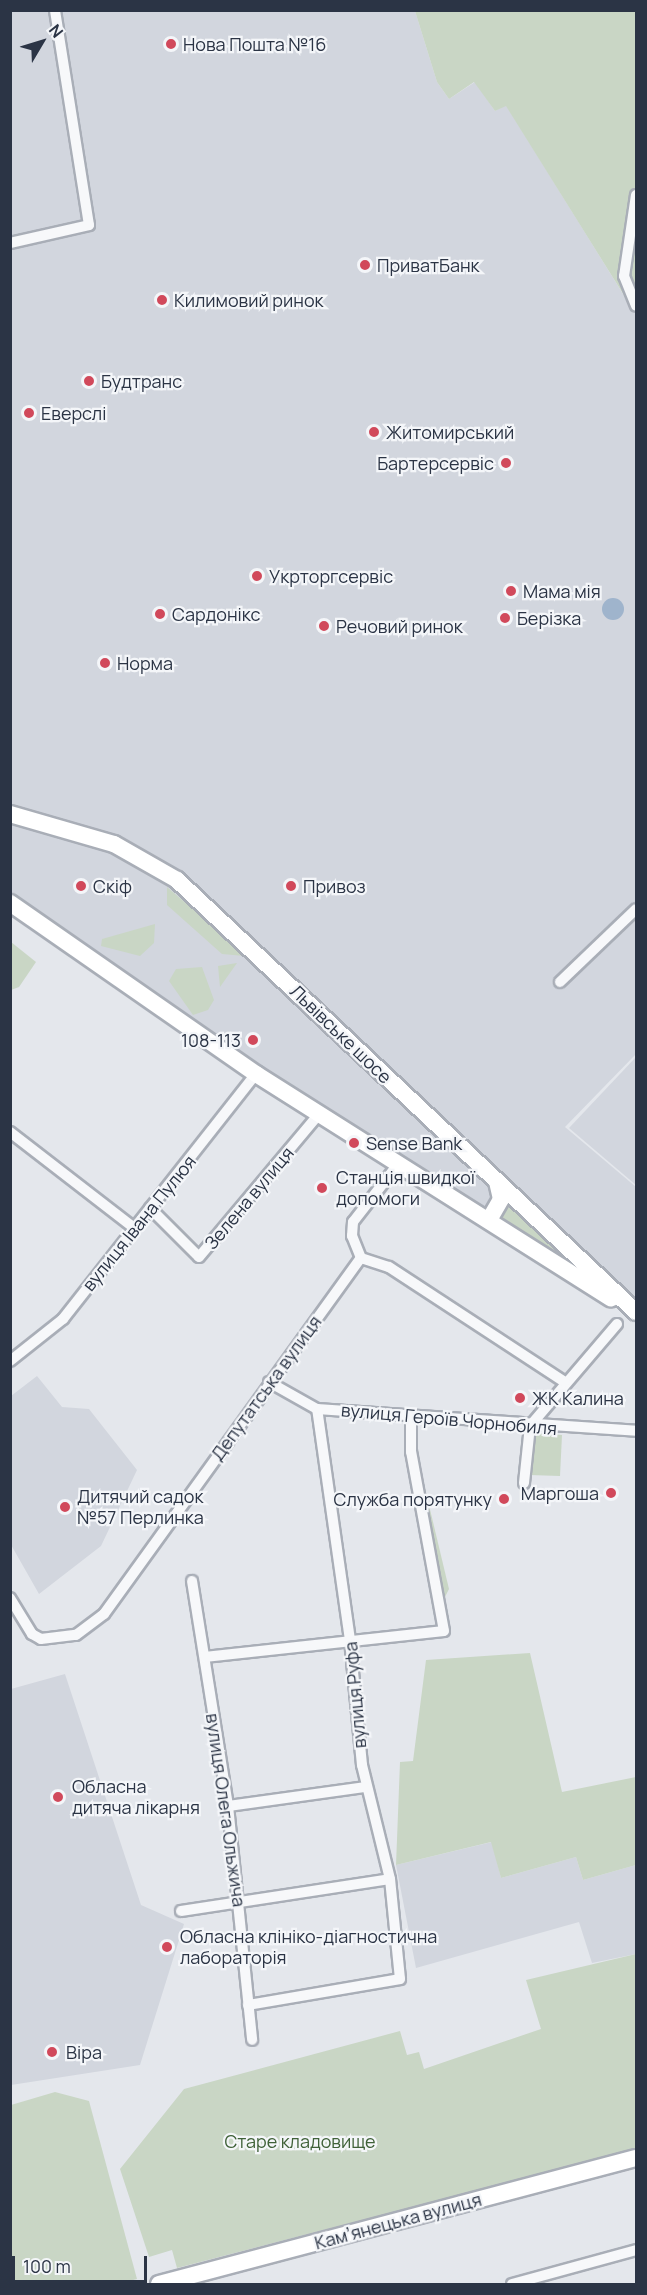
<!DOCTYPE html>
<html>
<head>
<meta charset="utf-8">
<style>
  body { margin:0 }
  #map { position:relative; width:647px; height:2295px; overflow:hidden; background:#e4e7ec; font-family:Manrope,sans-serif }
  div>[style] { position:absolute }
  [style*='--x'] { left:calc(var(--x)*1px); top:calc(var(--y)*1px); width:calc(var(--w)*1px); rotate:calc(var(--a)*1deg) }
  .built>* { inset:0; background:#d2d6de }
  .green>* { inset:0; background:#c9d6c5 }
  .water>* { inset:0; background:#9fb4cc }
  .round { border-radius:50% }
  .roads { filter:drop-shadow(2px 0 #a9aeb7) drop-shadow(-2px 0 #a9aeb7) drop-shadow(0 2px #a9aeb7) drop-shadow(0 -2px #a9aeb7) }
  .street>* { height:10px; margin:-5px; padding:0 5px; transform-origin:5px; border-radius:5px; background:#f7f8fa }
  .primary>* { height:16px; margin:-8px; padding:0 8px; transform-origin:8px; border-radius:8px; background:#fff }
  .dots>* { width:16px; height:16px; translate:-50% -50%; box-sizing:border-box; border:3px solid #f4f6f9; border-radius:50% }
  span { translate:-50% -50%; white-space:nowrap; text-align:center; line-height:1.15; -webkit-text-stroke:4.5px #f4f6f9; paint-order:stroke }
  .poi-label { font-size:18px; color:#2b3445 }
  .left { translate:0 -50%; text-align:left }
  .right { translate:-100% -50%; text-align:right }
  .street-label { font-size:18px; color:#2b3445 }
  .park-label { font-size:18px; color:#3f6138 }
  .frame { position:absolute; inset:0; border:12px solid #2b3445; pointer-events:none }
  .north { position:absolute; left:12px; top:12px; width:60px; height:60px; -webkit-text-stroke:4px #f4f6f9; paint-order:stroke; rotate:52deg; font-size:16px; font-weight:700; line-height:24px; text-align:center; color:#2b3445 }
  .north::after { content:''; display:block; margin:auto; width:21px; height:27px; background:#2b3445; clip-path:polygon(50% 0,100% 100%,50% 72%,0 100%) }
  .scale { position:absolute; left:12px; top:2256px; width:135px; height:27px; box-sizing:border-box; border:3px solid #2b3445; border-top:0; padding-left:8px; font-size:18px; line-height:21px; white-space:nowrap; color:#2b3445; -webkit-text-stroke:4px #f4f6f9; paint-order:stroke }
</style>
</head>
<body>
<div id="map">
  <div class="built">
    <i style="clip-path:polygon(11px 11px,415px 11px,437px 82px,449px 99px,475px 82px,495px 111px,506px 105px,636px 315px,636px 1054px,565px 1127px,636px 1187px,636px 1307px,259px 1070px,11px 898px)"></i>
    <i style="clip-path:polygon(636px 1057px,636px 1185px,569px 1128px)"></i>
    <i style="clip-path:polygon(238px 1085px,242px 1089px,138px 1220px,134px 1217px)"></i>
    <i style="clip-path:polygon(37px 1376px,62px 1407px,89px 1409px,137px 1470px,101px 1546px,39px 1594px,10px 1543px,11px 1396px)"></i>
    <i style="clip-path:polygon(65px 1674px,141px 1905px,184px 1924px,140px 2065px,11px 2085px,11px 1689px)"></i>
    <i style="clip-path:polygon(492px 1842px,501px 1878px,576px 1857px,583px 1880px,636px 1865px,636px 1954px,592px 1963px,579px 1922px,416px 1968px,396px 1865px)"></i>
  </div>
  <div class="green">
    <i style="clip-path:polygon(415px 11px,636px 11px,636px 306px,630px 305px,506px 106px,495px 111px,474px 82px,449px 99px,437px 82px)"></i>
    <i style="clip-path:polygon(167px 887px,244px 953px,244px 956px,222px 954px,167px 905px)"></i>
    <i style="clip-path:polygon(155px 924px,154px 943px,140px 956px,101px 946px,102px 939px)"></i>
    <i style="clip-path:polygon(11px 942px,36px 962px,19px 987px,11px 990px)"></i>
    <i style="clip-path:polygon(237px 963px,220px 987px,218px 966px)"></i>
    <i style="clip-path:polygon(202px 967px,214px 1000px,208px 1010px,193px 1015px,169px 981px,176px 969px)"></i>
    <i style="clip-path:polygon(500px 1191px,636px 1312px,489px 1220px)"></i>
    <i style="clip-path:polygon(531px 1433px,562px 1435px,560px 1476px,529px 1475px)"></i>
    <i style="clip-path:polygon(417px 1455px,449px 1589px,444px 1599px,420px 1490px)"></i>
    <i style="clip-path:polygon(530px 1653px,562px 1792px,636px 1777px,636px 1865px,583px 1880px,576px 1857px,501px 1878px,491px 1842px,396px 1865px,400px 1762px,413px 1761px,426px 1660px)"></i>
    <i style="clip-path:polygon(636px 1954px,636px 2149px,177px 2268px,172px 2250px,149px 2257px,120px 2169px,184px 2089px,400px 2031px,407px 2055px,419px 2052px,424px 2069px,541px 2029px,526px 1980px)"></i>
    <i style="clip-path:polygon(55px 2092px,89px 2101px,137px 2279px,118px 2284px,11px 2284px,11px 2105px)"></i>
  </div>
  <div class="water">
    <i class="round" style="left:602px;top:598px;width:22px;height:22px"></i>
  </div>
  <div class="roads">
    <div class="street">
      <i style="--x:636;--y:195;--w:82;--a:98.4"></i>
      <i style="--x:624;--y:276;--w:32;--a:68"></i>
      <i style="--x:10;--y:243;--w:81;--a:-12.8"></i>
      <i style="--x:89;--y:225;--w:218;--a:-99"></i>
      <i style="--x:560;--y:982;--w:105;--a:-43.8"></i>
      <i style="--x:10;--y:1132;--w:157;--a:37.7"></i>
      <i style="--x:150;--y:1208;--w:69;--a:45"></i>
      <i style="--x:199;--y:1257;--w:188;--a:-50"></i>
      <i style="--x:361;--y:1258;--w:24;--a:-112"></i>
      <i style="--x:352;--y:1236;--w:14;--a:-86"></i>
      <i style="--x:353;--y:1222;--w:75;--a:-52.1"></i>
      <i style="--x:10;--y:1361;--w:68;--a:-38.4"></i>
      <i style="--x:63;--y:1319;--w:312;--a:-51.8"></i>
      <i style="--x:269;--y:1382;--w:55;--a:29.4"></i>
      <i style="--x:317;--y:1409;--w:320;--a:3.9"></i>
      <i style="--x:524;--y:1483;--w:57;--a:-84"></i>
      <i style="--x:530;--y:1426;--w:134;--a:-49.5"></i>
      <i style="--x:192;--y:1581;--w:228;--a:80.9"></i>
      <i style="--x:228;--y:1806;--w:235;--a:84.1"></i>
      <i style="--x:10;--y:1598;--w:42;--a:58.6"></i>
      <i style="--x:32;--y:1634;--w:10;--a:29"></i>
      <i style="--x:41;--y:1639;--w:35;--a:-7"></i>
      <i style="--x:76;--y:1635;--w:35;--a:-37"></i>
      <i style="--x:104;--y:1614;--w:439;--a:-54.2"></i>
      <i style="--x:361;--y:1258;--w:29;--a:18"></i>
      <i style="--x:389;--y:1267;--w:210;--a:33.2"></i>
      <i style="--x:205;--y:1657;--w:240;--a:-6.2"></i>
      <i style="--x:444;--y:1631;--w:182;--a:-100.4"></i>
      <i style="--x:411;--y:1452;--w:35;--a:-90"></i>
      <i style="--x:228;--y:1806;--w:138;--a:-7.9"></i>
      <i style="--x:181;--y:1911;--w:211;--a:-8.7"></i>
      <i style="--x:248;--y:2005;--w:154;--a:-9.7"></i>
      <i style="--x:400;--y:1979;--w:100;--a:-95.7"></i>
      <i style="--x:390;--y:1879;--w:117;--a:-103.8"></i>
      <i style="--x:362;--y:1765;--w:126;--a:-95.5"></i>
      <i style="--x:350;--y:1640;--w:233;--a:-98.1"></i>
      <i style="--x:512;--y:2284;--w:129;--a:-15.3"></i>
    </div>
    <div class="primary">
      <i style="--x:10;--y:814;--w:108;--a:16.1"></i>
      <i style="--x:114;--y:844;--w:73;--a:29.7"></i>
      <i style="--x:177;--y:880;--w:630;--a:43.26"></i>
      <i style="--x:10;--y:903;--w:300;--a:34.8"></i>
      <i style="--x:256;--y:1074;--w:420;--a:32.3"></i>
      <i style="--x:489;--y:1220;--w:24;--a:-60"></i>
      <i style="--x:501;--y:1199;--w:17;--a:-103"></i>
      <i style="--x:159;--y:2284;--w:493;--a:-14.8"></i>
    </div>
  </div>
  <div class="dots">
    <i style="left:171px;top:44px;background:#d1495b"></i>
    <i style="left:365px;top:265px;background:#d1495b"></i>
    <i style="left:162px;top:300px;background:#d1495b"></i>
    <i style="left:89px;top:381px;background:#d1495b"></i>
    <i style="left:29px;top:413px;background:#d1495b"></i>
    <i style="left:374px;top:432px;background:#d1495b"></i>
    <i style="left:506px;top:463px;background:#d1495b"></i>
    <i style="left:257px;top:576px;background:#d1495b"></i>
    <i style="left:511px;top:591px;background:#d1495b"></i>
    <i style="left:160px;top:614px;background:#d1495b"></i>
    <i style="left:505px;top:618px;background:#d1495b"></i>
    <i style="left:324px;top:626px;background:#d1495b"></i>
    <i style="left:105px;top:663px;background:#d1495b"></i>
    <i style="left:81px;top:886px;background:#d1495b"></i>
    <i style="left:291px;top:886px;background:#d1495b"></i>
    <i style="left:253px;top:1040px;background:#d1495b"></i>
    <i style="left:354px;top:1143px;background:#d1495b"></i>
    <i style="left:322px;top:1188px;background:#d1495b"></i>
    <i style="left:520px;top:1398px;background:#d1495b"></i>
    <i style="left:611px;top:1493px;background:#d1495b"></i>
    <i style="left:504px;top:1499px;background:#d1495b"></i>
    <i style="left:65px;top:1507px;background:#d1495b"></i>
    <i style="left:58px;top:1797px;background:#d1495b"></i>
    <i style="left:167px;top:1947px;background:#d1495b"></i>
    <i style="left:52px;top:2052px;background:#d1495b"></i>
  </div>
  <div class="poi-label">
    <span class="left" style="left:183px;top:44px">Нова Пошта №16</span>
    <span class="left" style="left:377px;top:265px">ПриватБанк</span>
    <span class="left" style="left:174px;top:300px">Килимовий ринок</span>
    <span class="left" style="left:101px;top:381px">Будтранс</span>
    <span class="left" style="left:41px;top:413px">Еверслі</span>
    <span class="left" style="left:386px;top:432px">Житомирський</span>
    <span class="right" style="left:494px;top:463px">Бартерсервіс</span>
    <span class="left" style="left:269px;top:576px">Укрторгсервіс</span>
    <span class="left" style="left:523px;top:591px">Мама мія</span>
    <span class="left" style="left:172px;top:614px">Сардонікс</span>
    <span class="left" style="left:517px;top:618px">Берізка</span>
    <span class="left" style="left:336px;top:626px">Речовий ринок</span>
    <span class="left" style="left:117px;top:663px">Норма</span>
    <span class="left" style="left:93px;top:886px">Скіф</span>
    <span class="left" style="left:303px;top:886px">Привоз</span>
    <span class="right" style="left:241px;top:1040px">108-113</span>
    <span class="left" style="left:366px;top:1143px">Sense Bank</span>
    <span class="left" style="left:336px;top:1188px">Станція швидкої<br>допомоги</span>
    <span class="left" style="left:532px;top:1398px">ЖК Калина</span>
    <span class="right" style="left:599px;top:1493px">Маргоша</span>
    <span class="left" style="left:77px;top:1507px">Дитячий садок<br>№57 Перлинка</span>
    <span class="right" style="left:492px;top:1499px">Служба порятунку</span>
    <span class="left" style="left:72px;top:1797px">Обласна<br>дитяча лікарня</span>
    <span class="left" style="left:180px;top:1947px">Обласна клініко-діагностична<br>лабораторія</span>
    <span class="left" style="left:66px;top:2052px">Віра</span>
  </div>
  <div class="street-label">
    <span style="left:341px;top:1034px;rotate:44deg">Львівське шосе</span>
    <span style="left:249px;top:1198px;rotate:-50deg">Зелена вулиця</span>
    <span style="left:139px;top:1223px;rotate:-51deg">вулиця Івана Пулюя</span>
    <span style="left:266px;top:1388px;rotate:-54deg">Депутатська вулиця</span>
    <span style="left:449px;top:1419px;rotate:5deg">вулиця Героїв Чорнобиля</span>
    <span style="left:355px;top:1695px;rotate:-95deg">вулиця Руфа</span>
    <span style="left:226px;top:1810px;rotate:82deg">вулиця Олега Ольжича</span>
    <span style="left:398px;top:2221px;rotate:-15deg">Камʼянецька вулиця</span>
  </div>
  <div class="park-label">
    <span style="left:300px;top:2141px">Старе кладовище</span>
  </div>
  <div class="frame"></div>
  <div class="north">N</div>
  <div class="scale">100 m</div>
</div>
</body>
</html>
